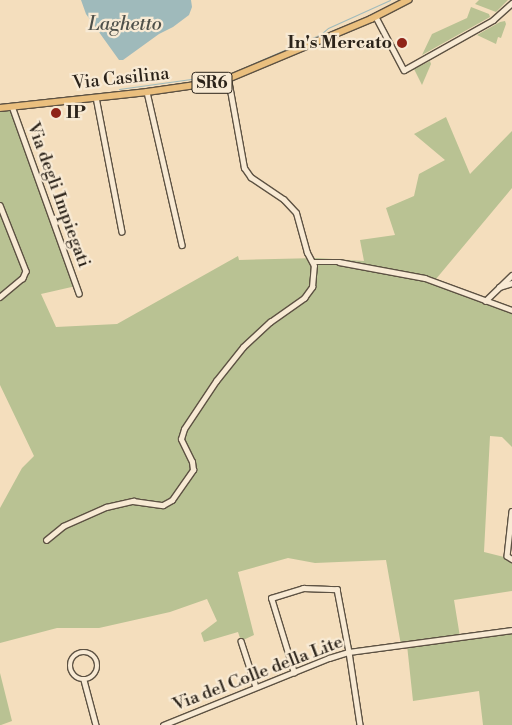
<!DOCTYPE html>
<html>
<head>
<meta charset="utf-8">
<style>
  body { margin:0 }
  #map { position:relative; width:512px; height:725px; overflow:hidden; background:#f4debd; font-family:"Libre Bodoni",serif }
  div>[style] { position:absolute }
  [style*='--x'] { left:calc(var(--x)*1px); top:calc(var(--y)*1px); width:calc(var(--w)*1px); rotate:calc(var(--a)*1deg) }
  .green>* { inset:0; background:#b9c293 }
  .water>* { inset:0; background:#9fbabb }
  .stream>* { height:1px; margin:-0.5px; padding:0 0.5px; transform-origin:0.5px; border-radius:0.5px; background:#9fbabb }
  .roads { filter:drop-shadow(1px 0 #5d5243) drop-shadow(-1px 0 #5d5243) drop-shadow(0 1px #5d5243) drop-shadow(0 -1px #5d5243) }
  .minor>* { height:4.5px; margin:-2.25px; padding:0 2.25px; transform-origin:2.25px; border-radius:2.25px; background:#f8ead4 }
  .minor>.ring { margin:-2.25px; padding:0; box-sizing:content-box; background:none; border:4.5px solid #f8ead4; border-radius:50% }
  .major>* { height:5.5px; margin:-2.75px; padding:0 2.75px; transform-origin:2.75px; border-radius:2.75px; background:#eabf7e }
  .dots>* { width:14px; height:14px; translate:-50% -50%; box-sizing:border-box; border:2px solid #f8ead4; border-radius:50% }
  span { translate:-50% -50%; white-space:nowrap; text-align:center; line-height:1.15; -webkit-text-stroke:4.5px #f8ead4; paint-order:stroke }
  .shield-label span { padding:1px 4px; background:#f8ead4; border:1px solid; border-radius:4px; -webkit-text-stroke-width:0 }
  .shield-label { font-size:16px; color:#2b231a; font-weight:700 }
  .poi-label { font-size:18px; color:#2b231a; font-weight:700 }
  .right { translate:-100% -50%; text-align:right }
  .left { translate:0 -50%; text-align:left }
  .street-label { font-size:18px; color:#2b231a }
  .water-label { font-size:19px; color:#4e504a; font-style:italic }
</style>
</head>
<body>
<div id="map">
  <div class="green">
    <i style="clip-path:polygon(479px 0,508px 0,496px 12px,475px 4px)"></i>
    <i style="clip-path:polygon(471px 7px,489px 14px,490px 17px,422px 55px,432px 34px,467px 18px)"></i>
    <i style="clip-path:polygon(500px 22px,505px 21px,506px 24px,501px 38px,498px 37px,496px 44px,477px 35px)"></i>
    <i style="clip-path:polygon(430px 61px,431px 64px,422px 85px,414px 69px)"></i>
    <i style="clip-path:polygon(12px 110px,76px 286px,41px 294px,56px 327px,117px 324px,238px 256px,239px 260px,317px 258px,364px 261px,360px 240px,395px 235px,386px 208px,414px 196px,419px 174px,445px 160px,414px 134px,446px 117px,470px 174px,512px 131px,512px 188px,436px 279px,512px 310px,512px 447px,502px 437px,490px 436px,484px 552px,512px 559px,512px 591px,454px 600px,460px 637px,512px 630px,512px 725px,483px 725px,479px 691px,413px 701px,407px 645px,401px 645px,386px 560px,315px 563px,288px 558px,238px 572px,254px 635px,241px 641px,238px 632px,204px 642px,201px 633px,217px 621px,207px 599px,170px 612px,99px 628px,57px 628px,0 643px,0 508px,22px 468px,34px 456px,0 385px,0 111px)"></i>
    <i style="clip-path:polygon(0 673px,12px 721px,1px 725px,0 725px)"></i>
  </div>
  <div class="water">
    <i style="clip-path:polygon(81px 0,191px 0,192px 7px,189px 15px,173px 27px,159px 34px,123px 60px,119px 60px,86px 14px)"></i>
  </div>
  <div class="stream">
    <i style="--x:236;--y:71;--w:93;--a:-23.5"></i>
    <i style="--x:321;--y:34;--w:9;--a:-41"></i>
    <i style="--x:328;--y:28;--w:68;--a:-24.3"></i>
    <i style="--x:119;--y:89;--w:109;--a:-7.9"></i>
  </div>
  <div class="roads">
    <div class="minor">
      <i style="--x:376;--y:17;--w:60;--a:62.2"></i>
      <i style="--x:404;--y:70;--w:102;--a:-29.3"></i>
      <i style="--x:493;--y:20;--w:25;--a:-42"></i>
      <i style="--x:147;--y:92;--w:157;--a:77.1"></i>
      <i style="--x:96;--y:97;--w:137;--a:79.1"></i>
      <i style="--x:12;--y:106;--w:199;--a:70.3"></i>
      <i style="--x:0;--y:205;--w:71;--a:68.5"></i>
      <i style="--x:26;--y:271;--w:8;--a:113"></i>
      <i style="--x:23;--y:278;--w:30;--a:140"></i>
      <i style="--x:313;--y:262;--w:26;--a:0"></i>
      <i style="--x:339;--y:262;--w:87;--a:10.5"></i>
      <i style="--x:425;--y:278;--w:93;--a:20.2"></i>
      <i style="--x:499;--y:287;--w:14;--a:-17"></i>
      <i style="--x:485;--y:301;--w:37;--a:-44"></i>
      <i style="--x:512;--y:511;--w:45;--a:96.3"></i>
      <i style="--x:507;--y:556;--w:6;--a:31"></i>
      <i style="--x:46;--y:540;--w:22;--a:-39"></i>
      <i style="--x:63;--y:526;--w:47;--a:-23.8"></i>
      <i style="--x:106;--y:507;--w:28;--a:-13"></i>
      <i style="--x:133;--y:501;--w:30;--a:8"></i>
      <i style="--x:163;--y:505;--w:10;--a:-29"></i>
      <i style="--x:172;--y:500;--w:37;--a:-55"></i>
      <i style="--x:193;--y:470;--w:8;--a:-97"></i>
      <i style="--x:192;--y:462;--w:25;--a:-116"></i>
      <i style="--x:181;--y:439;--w:10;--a:-73"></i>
      <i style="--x:184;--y:429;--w:58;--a:-56.3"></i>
      <i style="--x:216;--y:381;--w:43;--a:-51.5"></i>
      <i style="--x:243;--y:347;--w:37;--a:-43"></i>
      <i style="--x:270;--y:322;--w:42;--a:-35.2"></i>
      <i style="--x:304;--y:298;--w:14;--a:-54"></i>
      <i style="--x:312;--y:287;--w:21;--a:-85"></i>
      <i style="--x:314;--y:266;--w:15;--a:-118"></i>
      <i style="--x:307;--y:253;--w:41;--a:-105.4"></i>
      <i style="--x:296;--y:213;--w:18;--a:-133"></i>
      <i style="--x:284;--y:200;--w:40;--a:-146"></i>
      <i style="--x:251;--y:178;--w:12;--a:-125"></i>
      <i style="--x:244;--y:168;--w:90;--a:-100.2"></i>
      <i style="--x:241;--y:641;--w:48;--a:71.9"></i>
      <i class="ring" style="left:70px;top:652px;width:23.5px;height:23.5px"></i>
      <i style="--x:294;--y:673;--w:78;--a:-107"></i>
      <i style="--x:271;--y:598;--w:34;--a:-17"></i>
      <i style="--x:303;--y:588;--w:34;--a:2"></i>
      <i style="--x:337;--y:589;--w:64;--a:79.2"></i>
      <i style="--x:349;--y:652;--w:74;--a:81.4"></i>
      <i style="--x:84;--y:680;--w:47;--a:75.1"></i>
      <i style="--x:163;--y:725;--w:179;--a:-22"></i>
      <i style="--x:329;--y:658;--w:21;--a:-17"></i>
      <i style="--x:349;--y:652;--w:164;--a:-7.7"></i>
    </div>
    <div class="major">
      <i style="--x:0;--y:108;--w:148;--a:-6.2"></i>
      <i style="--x:147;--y:92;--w:77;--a:-8.2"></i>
      <i style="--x:223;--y:81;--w:160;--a:-22.7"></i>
      <i style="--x:371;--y:19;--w:42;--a:-27.2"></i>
    </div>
  </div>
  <div class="dots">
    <i style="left:402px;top:43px;background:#8f2418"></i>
    <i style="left:56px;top:113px;background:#8f2418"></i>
  </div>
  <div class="shield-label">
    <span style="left:212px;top:83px">SR6</span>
  </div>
  <div class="poi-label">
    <span class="right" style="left:392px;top:43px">In's Mercato</span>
    <span class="left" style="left:66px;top:113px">IP</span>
  </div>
  <div class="street-label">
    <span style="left:121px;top:79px;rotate:-6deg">Via Casilina</span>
    <span style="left:58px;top:195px;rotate:70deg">Via degli Impiegati</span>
    <span style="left:258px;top:674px;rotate:-21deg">Via del Colle della Lite</span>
  </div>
  <div class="water-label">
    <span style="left:125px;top:25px">Laghetto</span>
  </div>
</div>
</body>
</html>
